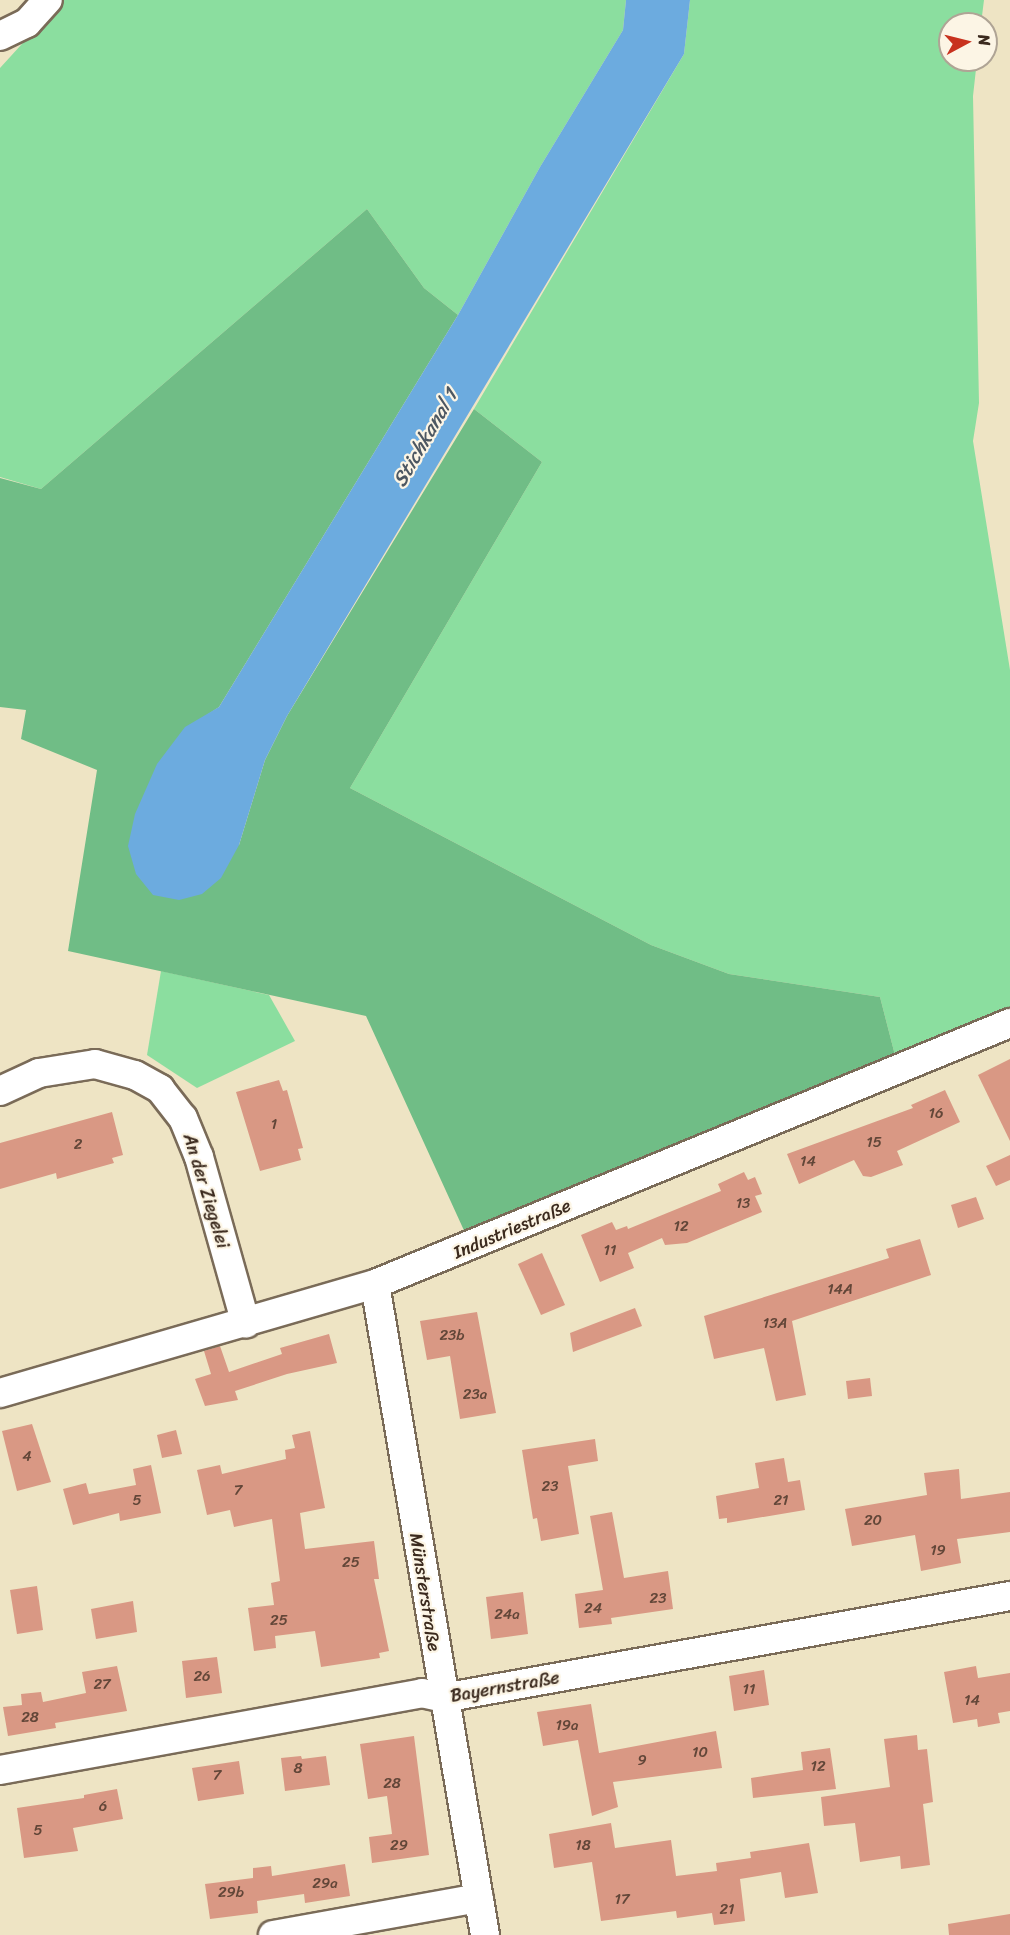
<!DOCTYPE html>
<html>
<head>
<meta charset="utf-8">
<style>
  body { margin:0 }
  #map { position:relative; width:1010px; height:1935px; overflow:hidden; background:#eee4c4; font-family:Sriracha,sans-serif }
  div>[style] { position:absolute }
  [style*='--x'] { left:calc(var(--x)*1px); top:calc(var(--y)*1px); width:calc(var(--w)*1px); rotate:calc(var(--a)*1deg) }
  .green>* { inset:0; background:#8bde9f }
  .forest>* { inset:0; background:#70bd86 }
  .water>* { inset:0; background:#6cabdf }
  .building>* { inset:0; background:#d99884 }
  .roads { filter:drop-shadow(2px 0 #7a6b58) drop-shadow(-2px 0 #7a6b58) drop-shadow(0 2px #7a6b58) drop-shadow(0 -2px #7a6b58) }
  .street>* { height:28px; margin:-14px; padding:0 14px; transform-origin:14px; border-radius:14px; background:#fff }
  span { translate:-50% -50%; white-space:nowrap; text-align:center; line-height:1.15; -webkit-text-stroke:4.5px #fcf5e5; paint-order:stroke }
  .number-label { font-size:15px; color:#624638 }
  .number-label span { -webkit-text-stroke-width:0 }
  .street-label { font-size:18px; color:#3b2a1e }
  .water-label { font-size:20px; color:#4c5762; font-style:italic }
  .north { position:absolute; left:938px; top:12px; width:60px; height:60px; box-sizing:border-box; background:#fcf5e5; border:2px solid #afa495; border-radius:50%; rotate:83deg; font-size:16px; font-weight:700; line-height:24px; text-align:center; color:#3b2a1e }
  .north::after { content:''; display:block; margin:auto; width:21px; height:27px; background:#c8321e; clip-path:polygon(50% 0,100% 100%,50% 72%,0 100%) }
</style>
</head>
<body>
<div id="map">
  <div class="green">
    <i style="clip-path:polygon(62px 0,626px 0,623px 30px,540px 167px,458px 315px,424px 288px,367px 209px,41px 489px,0 477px,0 68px)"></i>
    <i style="clip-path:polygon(690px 0,984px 0,981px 24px,950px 24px,950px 60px,977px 60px,973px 96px,979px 403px,973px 441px,1010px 670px,1010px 1018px,897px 1063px,880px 997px,729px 974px,651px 945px,350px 788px,542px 462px,474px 409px,684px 54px)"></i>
    <i style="clip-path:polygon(161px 971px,269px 995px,295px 1041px,197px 1088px,147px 1055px)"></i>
  </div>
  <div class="forest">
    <i style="clip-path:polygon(367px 209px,424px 288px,458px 315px,219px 707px,204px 717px,239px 845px,265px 760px,287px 716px,474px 409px,542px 462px,350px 788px,651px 945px,729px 974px,880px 997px,897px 1063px,467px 1237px,366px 1016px,68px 951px,97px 770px,21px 739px,26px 710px,0 707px,0 478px,41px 489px)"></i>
  </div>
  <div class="water">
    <i style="clip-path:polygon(626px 0,690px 0,684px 54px,287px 716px,265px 760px,239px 845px,221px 878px,202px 894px,179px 900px,153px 895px,136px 874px,128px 846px,135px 814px,157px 764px,185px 727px,219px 707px,458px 315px,540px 167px,623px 30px)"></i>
  </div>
  <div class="building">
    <i style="clip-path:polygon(1010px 1059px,1010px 1141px,978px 1075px)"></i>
    <i style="clip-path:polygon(279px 1080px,283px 1091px,287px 1090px,303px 1148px,298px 1149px,301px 1160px,260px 1171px,236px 1092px)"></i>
    <i style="clip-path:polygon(945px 1090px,960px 1122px,897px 1151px,903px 1165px,871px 1177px,863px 1176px,854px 1160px,799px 1184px,787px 1154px,913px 1108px,911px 1105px)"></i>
    <i style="clip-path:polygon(112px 1112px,123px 1155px,112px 1158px,114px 1163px,57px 1179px,56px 1173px,0 1189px,0 1143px)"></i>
    <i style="clip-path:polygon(1010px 1155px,1010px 1180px,996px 1186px,986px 1166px)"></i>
    <i style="clip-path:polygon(744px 1172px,748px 1180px,755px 1177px,762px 1194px,755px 1196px,762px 1212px,687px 1243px,665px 1245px,662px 1238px,628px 1253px,634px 1268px,600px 1282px,581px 1235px,612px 1222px,616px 1230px,627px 1226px,628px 1229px,721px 1191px,718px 1184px)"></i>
    <i style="clip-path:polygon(976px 1197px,984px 1219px,958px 1228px,951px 1205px)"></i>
    <i style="clip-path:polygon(920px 1239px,931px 1275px,792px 1321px,806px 1395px,776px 1401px,764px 1348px,714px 1359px,704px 1316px,889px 1258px,886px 1249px)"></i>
    <i style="clip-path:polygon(542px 1253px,565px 1305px,541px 1315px,518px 1264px)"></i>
    <i style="clip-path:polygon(635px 1308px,642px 1326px,573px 1352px,570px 1333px)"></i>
    <i style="clip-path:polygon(477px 1312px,496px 1413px,460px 1419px,450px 1356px,427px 1360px,420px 1321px)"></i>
    <i style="clip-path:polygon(329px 1334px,337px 1363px,287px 1374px,235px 1391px,238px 1400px,205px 1406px,195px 1379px,211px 1374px,204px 1351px,220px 1346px,229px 1372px,282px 1354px,280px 1348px)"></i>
    <i style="clip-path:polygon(870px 1378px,872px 1396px,848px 1399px,846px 1381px)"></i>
    <i style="clip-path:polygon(32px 1424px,51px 1482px,17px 1491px,2px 1431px)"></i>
    <i style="clip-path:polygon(176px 1430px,182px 1454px,162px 1458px,157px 1435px)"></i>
    <i style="clip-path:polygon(310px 1431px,325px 1508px,300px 1513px,305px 1549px,374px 1541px,379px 1579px,374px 1579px,389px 1651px,379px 1653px,380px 1658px,321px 1667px,315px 1631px,275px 1636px,276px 1648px,254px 1651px,248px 1608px,274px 1605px,271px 1583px,280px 1581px,272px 1519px,234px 1527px,230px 1510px,207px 1515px,197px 1470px,220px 1465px,222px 1474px,286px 1459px,285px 1450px,295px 1448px,292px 1435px)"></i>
    <i style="clip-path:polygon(595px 1439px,598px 1461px,568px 1466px,579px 1534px,541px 1541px,537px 1518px,533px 1519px,522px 1450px)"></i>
    <i style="clip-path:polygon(784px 1458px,788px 1482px,800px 1480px,805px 1510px,727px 1523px,727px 1518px,719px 1519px,716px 1496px,759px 1488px,755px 1463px)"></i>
    <i style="clip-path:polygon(151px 1465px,161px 1513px,120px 1521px,119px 1513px,73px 1525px,63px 1489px,86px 1483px,89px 1494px,136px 1485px,133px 1469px)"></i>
    <i style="clip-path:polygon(959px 1469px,961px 1499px,1010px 1492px,1010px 1532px,957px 1539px,961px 1563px,921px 1571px,915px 1535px,852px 1546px,845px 1509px,927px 1495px,924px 1473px)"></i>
    <i style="clip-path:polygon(612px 1512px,624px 1578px,668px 1571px,673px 1609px,611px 1618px,612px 1624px,579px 1628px,575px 1594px,603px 1590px,590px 1516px)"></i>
    <i style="clip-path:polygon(37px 1586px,43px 1630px,17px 1634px,10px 1590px)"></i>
    <i style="clip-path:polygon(523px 1592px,528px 1634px,491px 1639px,486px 1597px)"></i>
    <i style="clip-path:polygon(133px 1601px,137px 1632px,96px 1639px,91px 1609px)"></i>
    <i style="clip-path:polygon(217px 1657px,222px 1693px,186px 1698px,182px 1661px)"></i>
    <i style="clip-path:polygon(117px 1666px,127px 1711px,55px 1723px,56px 1728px,8px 1736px,3px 1707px,22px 1705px,21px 1694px,41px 1692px,43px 1702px,86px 1693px,82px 1672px)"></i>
    <i style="clip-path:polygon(976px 1666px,978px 1678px,1010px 1673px,1010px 1711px,998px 1713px,1000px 1723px,978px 1727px,977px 1719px,953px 1723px,944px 1672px)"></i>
    <i style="clip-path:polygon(764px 1670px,769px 1705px,734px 1711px,729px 1676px)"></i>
    <i style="clip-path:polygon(591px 1704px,599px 1753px,716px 1731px,722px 1768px,613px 1782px,618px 1807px,592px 1816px,578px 1740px,543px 1746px,537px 1712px)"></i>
    <i style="clip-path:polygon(917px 1735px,918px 1750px,927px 1749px,933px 1802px,923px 1804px,930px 1865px,901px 1869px,900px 1856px,860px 1862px,855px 1823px,824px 1826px,821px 1797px,890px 1787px,884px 1739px)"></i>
    <i style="clip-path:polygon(414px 1736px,429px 1855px,372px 1863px,369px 1837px,392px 1834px,387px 1796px,368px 1799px,360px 1744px)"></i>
    <i style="clip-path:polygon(830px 1748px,836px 1789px,753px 1798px,751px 1778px,803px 1770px,801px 1752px)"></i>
    <i style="clip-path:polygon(301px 1756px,302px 1759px,326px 1756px,330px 1785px,285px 1791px,281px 1758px)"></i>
    <i style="clip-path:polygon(239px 1761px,244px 1794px,198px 1801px,192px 1768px)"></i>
    <i style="clip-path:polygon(117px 1789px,123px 1819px,73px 1828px,78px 1851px,24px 1858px,17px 1808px,84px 1798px,84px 1795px)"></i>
    <i style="clip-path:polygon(611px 1823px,615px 1848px,671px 1840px,676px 1876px,717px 1871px,716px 1863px,751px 1858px,750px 1852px,809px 1843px,818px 1893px,785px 1898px,781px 1872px,740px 1879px,745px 1921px,714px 1925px,712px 1913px,677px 1918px,676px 1911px,601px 1921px,592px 1862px,554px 1868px,549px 1834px)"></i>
    <i style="clip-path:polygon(345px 1864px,350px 1896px,305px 1903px,304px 1894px,257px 1901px,258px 1913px,210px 1919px,205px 1884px,253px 1878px,253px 1868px,271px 1866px,272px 1876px)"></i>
    <i style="clip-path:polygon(1010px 1914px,1010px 1935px,949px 1935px,948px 1924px)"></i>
  </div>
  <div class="roads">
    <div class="street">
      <i style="--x:0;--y:36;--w:30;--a:-26"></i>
      <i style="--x:27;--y:23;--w:31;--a:-48"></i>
      <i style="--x:0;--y:1091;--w:43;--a:-24.8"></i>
      <i style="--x:39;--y:1073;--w:57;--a:-9.1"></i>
      <i style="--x:95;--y:1064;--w:41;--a:15.4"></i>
      <i style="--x:135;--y:1075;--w:29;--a:29"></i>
      <i style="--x:160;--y:1089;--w:37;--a:52"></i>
      <i style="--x:183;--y:1118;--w:42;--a:67.7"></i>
      <i style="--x:199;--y:1157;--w:173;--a:74.3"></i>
      <i style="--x:375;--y:1284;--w:660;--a:80.41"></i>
      <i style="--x:0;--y:1393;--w:391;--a:-16.2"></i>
      <i style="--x:375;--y:1284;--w:687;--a:-22.34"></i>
      <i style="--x:0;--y:1770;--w:429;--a:-10.3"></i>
      <i style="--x:422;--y:1693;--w:22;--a:13"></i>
      <i style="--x:443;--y:1698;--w:576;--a:-10.2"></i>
      <i style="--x:273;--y:1935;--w:209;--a:-10.2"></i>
    </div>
  </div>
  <div class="number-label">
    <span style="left:936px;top:1114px">16</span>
    <span style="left:274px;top:1125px">1</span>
    <span style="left:874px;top:1143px">15</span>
    <span style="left:78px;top:1145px">2</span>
    <span style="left:808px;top:1162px">14</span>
    <span style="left:743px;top:1204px">13</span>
    <span style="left:681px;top:1227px">12</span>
    <span style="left:610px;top:1251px">11</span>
    <span style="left:840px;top:1290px">14A</span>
    <span style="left:775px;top:1324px">13A</span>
    <span style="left:452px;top:1336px">23b</span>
    <span style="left:475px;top:1395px">23a</span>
    <span style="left:27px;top:1457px">4</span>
    <span style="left:550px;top:1487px">23</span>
    <span style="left:238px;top:1491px">7</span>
    <span style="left:137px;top:1501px">5</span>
    <span style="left:781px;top:1501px">21</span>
    <span style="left:873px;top:1521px">20</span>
    <span style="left:938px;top:1551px">19</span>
    <span style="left:351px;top:1563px">25</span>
    <span style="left:658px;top:1599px">23</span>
    <span style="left:593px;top:1609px">24</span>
    <span style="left:507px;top:1615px">24a</span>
    <span style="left:279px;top:1621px">25</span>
    <span style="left:202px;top:1677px">26</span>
    <span style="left:102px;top:1685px">27</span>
    <span style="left:749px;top:1690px">11</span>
    <span style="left:972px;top:1701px">14</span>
    <span style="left:30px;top:1718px">28</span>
    <span style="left:567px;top:1726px">19a</span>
    <span style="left:700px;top:1753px">10</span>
    <span style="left:642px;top:1761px">9</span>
    <span style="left:818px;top:1767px">12</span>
    <span style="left:298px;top:1769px">8</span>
    <span style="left:217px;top:1776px">7</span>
    <span style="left:392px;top:1784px">28</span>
    <span style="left:103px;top:1807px">6</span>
    <span style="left:38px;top:1831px">5</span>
    <span style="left:399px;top:1846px">29</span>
    <span style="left:583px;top:1846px">18</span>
    <span style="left:325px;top:1884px">29a</span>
    <span style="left:231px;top:1893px">29b</span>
    <span style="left:622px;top:1900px">17</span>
    <span style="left:727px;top:1910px">21</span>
  </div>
  <div class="street-label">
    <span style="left:206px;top:1191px;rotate:73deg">An der Ziegelei</span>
    <span style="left:512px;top:1229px;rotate:-23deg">Industriestraße</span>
    <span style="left:425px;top:1592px;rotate:81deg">Münsterstraße</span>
    <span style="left:505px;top:1687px;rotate:-10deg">Bayernstraße</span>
  </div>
  <div class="water-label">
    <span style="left:425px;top:438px;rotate:-60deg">Stichkanal 1</span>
  </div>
  <div class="north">N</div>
</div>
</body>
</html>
